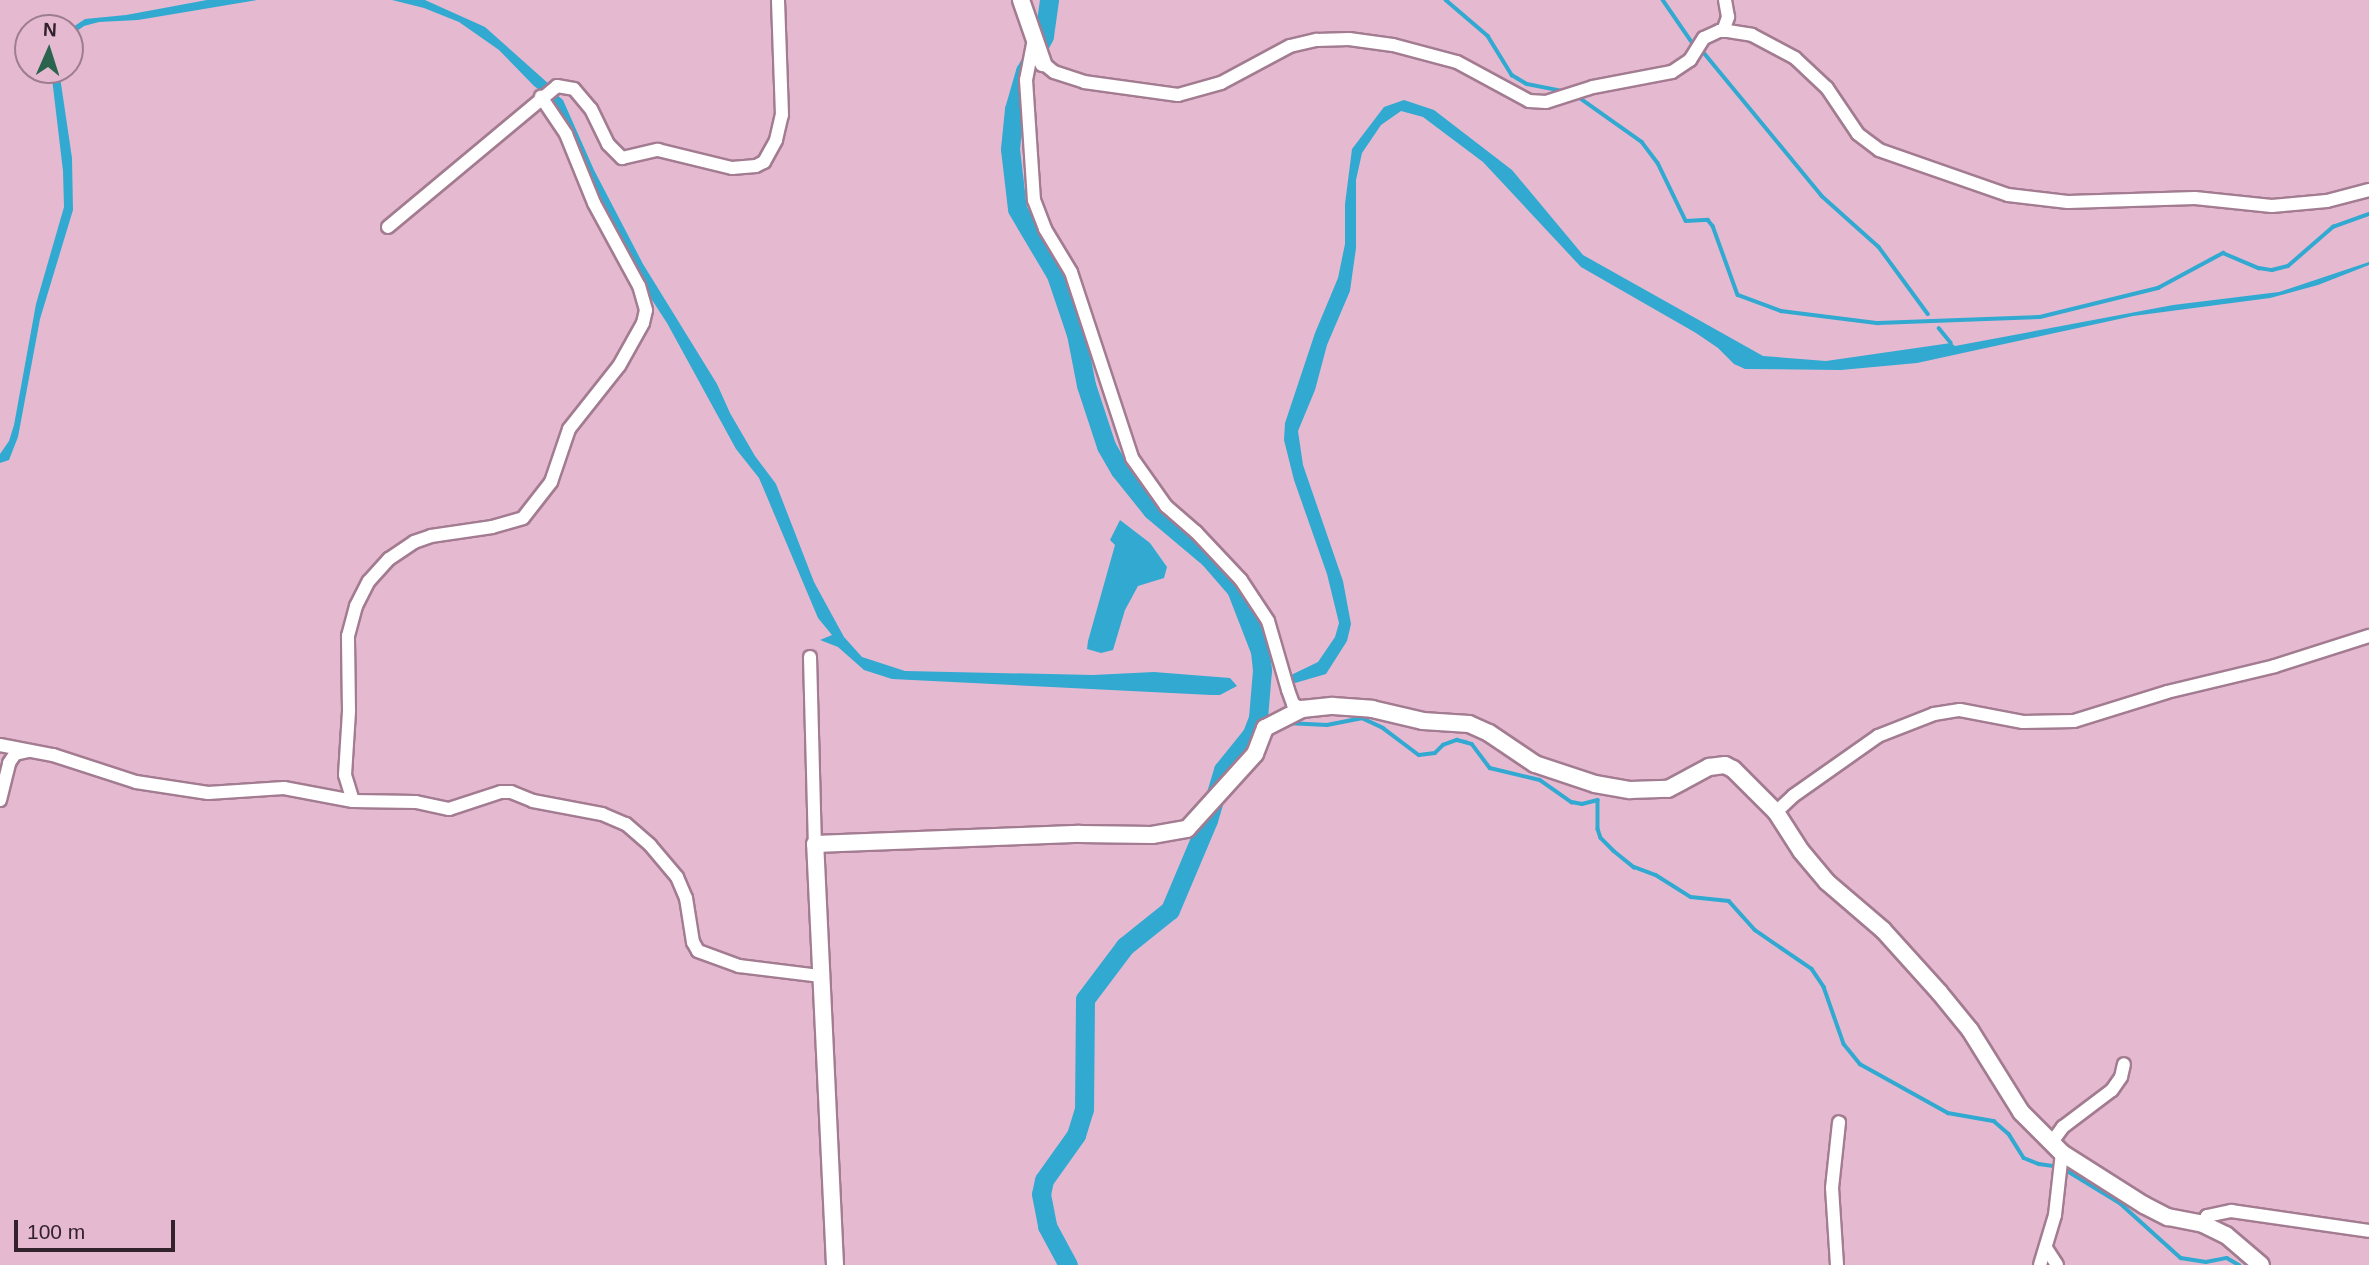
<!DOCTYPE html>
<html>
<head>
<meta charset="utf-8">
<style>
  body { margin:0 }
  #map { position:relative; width:2369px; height:1265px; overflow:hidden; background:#e5bad1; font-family:Helvetica,sans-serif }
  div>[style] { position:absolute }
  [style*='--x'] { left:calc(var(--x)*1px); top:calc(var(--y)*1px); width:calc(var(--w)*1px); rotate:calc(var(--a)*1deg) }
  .water>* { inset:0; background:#31a9d1 }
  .stream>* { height:3.5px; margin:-1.75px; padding:0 1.75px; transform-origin:1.75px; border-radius:1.75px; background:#31a9d1 }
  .river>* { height:19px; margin:-9.5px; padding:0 9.5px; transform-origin:9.5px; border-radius:9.5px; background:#31a9d1 }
  .roads { filter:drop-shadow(2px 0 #a37c91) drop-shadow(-2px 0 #a37c91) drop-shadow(0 2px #a37c91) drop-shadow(0 -2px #a37c91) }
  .minor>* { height:12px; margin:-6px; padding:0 6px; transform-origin:6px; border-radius:6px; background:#fff }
  .tertiary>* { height:16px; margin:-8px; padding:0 8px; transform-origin:8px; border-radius:8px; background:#fff }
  span { translate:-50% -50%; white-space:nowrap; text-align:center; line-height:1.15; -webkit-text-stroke:5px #e5bad1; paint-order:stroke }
  .north { position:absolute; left:14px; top:14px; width:70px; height:70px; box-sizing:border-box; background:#e5bad1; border:2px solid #9d7d8f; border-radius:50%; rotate:3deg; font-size:19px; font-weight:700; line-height:28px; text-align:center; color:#32222b }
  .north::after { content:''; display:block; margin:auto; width:24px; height:32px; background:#2b644e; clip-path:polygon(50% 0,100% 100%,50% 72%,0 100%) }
  .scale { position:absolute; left:14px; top:1220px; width:161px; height:32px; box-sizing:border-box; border:4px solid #32222b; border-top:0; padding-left:9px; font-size:21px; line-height:24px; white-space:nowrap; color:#32222b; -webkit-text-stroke:5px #e5bad1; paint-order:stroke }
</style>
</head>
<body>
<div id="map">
  <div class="water">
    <i style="clip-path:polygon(207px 0,257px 0,138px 20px,99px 22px,84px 26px,70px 36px,70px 29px,85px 19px,126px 15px)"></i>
    <i style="clip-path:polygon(392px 0,425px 0,485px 27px,550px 85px,542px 92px,534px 86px,499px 50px,459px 22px,424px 8px)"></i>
    <i style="clip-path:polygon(51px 70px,59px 70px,72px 158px,73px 210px,40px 319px,18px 437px,9px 460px,0 463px,0 454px,9px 441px,14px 425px,36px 304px,64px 207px,63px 171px)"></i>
    <i style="clip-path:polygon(557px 95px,563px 100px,594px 170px,643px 264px,717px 384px,730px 413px,755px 456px,776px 484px,814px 582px,844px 637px,862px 657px,905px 671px,1093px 675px,1154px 672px,1230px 678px,1237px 686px,1220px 695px,1211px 695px,892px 679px,864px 670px,838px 647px,820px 640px,832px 635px,818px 618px,759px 478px,736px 449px,667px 323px,641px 283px,596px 193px,566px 121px,551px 99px)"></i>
    <i style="clip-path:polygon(1404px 100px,1434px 110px,1512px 170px,1583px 255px,1763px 356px,1826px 361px,1951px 343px,1955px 346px,2173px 305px,2279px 292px,2369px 262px,2369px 265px,2318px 285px,2270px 298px,2133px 316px,1917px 363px,1841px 370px,1745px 369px,1734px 364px,1718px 348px,1696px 333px,1581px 267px,1483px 162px,1423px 117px,1401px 111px,1381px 125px,1362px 153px,1356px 180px,1356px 248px,1350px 291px,1327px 345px,1315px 390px,1298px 431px,1303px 465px,1343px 581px,1351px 624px,1347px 641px,1326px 674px,1295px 683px,1289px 676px,1318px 662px,1335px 637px,1339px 623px,1327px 574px,1294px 480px,1284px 440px,1285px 423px,1315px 333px,1338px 278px,1345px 244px,1345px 204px,1352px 149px,1384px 107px)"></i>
    <i style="clip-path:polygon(1120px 520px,1150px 543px,1167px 567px,1164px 578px,1138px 586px,1125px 610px,1113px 650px,1101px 653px,1087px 649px,1088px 641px,1115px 545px,1110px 540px)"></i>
  </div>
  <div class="stream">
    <i style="--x:1446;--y:0;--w:55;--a:40.6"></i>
    <i style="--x:1488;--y:36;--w:46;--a:58.4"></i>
    <i style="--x:1512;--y:75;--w:17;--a:31"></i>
    <i style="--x:1527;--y:84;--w:38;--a:11"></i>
    <i style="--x:1663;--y:0;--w:51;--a:55.4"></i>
    <i style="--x:1701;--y:49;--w:190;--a:50.5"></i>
    <i style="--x:1822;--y:196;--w:76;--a:41.8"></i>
    <i style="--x:1879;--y:247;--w:83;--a:53.8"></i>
    <i style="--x:1577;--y:96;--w:80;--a:35.3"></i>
    <i style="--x:1642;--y:142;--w:26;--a:53"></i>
    <i style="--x:1658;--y:163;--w:64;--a:64.2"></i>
    <i style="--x:1686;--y:221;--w:22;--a:-3"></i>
    <i style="--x:1708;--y:220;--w:8;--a:50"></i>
    <i style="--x:1713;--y:226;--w:73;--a:70.1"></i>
    <i style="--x:1738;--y:295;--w:46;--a:20.4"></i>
    <i style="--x:1781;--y:311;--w:98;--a:7.1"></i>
    <i style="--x:1878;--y:323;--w:162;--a:-2.1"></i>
    <i style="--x:2040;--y:317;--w:122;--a:-13.8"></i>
    <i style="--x:2158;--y:288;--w:74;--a:-28.3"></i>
    <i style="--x:2223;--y:253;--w:39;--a:23"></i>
    <i style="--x:2259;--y:268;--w:13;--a:9"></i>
    <i style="--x:2272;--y:270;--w:16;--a:-14"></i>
    <i style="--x:2288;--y:266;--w:60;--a:-40.9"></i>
    <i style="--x:2333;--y:227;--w:38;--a:-20"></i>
    <i style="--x:1939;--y:328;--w:19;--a:51"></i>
    <i style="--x:1257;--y:701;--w:21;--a:55"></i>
    <i style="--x:1287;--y:723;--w:40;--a:2.9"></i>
    <i style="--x:1327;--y:725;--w:36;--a:-11"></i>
    <i style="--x:1362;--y:718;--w:23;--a:25"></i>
    <i style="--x:1383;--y:728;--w:45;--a:36.9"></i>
    <i style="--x:1419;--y:755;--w:16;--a:-7"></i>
    <i style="--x:1435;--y:753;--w:11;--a:-45"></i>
    <i style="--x:1443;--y:745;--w:15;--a:-20"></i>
    <i style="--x:1457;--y:740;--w:8;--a:14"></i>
    <i style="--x:1465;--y:742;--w:7;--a:16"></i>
    <i style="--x:1472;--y:744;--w:30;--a:53"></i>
    <i style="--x:1490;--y:768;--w:51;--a:13.5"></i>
    <i style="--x:1540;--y:780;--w:39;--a:35"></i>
    <i style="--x:1572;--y:802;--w:10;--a:11"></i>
    <i style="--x:1582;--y:804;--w:16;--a:-14"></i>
    <i style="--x:1598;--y:800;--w:29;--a:90"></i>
    <i style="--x:1598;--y:829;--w:9;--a:72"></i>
    <i style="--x:1601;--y:838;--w:18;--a:45"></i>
    <i style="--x:1614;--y:851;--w:26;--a:39"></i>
    <i style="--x:1634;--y:867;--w:23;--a:20"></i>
    <i style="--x:1656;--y:875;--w:41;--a:32.2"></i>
    <i style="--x:1691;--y:897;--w:38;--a:6"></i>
    <i style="--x:1729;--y:901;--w:39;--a:48"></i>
    <i style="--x:1755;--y:930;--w:69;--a:34.4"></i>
    <i style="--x:1812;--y:969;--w:22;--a:56"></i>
    <i style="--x:1824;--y:987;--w:60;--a:70.7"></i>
    <i style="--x:1844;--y:1044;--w:26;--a:51"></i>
    <i style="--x:1860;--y:1064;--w:101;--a:29.1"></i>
    <i style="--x:1948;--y:1113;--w:47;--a:9.9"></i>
    <i style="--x:1994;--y:1121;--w:20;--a:41"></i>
    <i style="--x:2009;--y:1134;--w:28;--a:58"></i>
    <i style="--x:2024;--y:1158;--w:16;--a:22"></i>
    <i style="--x:2039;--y:1164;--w:22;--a:8"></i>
    <i style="--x:2061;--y:1167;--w:69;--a:31.4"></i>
    <i style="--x:2120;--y:1203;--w:82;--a:42"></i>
    <i style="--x:2181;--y:1258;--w:25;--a:9"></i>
    <i style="--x:2206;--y:1262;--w:21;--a:-11"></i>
    <i style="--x:2227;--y:1258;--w:14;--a:30"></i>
  </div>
  <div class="river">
    <i style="--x:1049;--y:0;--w:36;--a:98"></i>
    <i style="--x:1044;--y:36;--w:40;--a:118"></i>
    <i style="--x:1025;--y:71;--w:40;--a:106"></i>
    <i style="--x:1014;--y:109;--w:40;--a:95.7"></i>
    <i style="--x:1010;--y:149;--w:60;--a:83.3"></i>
    <i style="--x:1017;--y:209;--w:77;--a:59.4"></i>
    <i style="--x:1056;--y:275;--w:62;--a:71.3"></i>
    <i style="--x:1076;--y:334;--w:52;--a:78.9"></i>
    <i style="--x:1086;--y:385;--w:64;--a:71.8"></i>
    <i style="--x:1106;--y:446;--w:28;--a:60"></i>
    <i style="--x:1120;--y:470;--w:51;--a:51.3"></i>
    <i style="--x:1152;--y:510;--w:75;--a:40.1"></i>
    <i style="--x:1209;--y:558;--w:41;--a:48.9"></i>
    <i style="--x:1236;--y:589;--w:66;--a:68.8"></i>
    <i style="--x:1260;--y:651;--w:19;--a:84"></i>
    <i style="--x:1262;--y:670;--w:48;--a:94.8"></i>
    <i style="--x:1258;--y:718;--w:17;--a:111"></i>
    <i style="--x:1252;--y:734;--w:46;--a:128.9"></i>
    <i style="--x:1223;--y:770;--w:52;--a:106.7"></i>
    <i style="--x:1208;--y:820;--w:98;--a:112.9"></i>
    <i style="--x:1170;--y:910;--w:58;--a:141.3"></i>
    <i style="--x:1125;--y:946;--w:66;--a:127"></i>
    <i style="--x:1085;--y:999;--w:110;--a:90.5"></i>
    <i style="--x:1084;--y:1109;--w:27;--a:107"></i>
    <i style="--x:1076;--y:1135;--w:55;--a:125.4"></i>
    <i style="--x:1044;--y:1180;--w:14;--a:102"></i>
    <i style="--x:1041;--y:1194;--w:33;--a:79"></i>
    <i style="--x:1047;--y:1226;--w:44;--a:61.7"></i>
  </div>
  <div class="roads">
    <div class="minor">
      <i style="--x:1723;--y:31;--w:15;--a:-70"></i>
      <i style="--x:1728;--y:17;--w:17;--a:-100"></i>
      <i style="--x:1034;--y:39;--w:42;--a:101"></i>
      <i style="--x:1026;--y:80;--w:120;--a:86.2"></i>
      <i style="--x:1034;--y:200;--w:31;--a:69"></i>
      <i style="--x:1045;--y:229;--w:50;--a:58.8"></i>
      <i style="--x:1071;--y:272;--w:196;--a:71.8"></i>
      <i style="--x:1132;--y:458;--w:59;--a:54.7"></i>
      <i style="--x:1166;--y:506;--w:40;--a:41"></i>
      <i style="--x:1196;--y:532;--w:66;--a:46.8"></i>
      <i style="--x:1241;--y:580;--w:49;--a:56.6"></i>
      <i style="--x:1268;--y:621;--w:72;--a:73.8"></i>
      <i style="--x:1288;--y:690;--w:15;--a:70"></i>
      <i style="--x:1293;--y:704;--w:10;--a:29"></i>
      <i style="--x:1043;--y:63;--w:14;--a:39"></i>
      <i style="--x:1054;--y:72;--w:32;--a:18"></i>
      <i style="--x:1084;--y:82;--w:95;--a:7.9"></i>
      <i style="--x:1178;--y:95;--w:45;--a:-15.6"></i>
      <i style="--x:1221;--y:83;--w:78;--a:-28.2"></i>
      <i style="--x:1290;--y:46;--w:28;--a:-13"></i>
      <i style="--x:1317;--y:40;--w:32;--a:-2"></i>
      <i style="--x:1349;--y:39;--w:44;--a:7.8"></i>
      <i style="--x:1393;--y:45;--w:66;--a:14.9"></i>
      <i style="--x:1457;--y:62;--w:82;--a:28.4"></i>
      <i style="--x:1529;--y:101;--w:17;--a:3"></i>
      <i style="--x:1546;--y:102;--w:49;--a:-17.7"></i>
      <i style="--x:1593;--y:87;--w:80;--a:-10.8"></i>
      <i style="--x:1672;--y:72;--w:22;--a:-34"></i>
      <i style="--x:1690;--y:60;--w:26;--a:-58"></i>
      <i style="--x:1704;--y:38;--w:17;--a:-25"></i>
      <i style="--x:1719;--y:31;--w:9;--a:0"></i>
      <i style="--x:1728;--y:31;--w:24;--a:9"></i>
      <i style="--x:1752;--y:35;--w:49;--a:28.1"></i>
      <i style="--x:1795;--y:58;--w:44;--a:43.2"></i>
      <i style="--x:1827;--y:88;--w:55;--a:56"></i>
      <i style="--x:1858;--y:134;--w:26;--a:37"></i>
      <i style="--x:1879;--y:150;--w:137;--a:19.2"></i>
      <i style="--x:2008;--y:195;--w:60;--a:6.7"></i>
      <i style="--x:2068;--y:202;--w:127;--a:-1.8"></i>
      <i style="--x:2195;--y:198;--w:77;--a:5.9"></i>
      <i style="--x:2272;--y:206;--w:55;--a:-5.2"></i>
      <i style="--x:2327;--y:201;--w:43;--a:-14.7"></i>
      <i style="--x:388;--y:227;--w:220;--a:-39.8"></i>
      <i style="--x:557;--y:86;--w:17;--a:10"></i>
      <i style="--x:574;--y:89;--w:26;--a:50"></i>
      <i style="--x:591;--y:109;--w:39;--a:64"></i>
      <i style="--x:608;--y:144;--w:20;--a:45"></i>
      <i style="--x:622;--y:158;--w:37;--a:-13"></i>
      <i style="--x:658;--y:150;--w:76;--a:13.7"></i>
      <i style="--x:732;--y:168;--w:24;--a:-5"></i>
      <i style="--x:756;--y:166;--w:9;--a:-27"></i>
      <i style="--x:764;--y:162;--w:25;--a:-61"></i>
      <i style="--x:776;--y:140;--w:26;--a:-77"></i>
      <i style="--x:782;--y:115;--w:115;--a:-92"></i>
      <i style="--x:810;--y:657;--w:187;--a:88.5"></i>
      <i style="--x:0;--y:745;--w:54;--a:10.7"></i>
      <i style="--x:53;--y:755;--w:87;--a:18"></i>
      <i style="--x:136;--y:782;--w:73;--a:8.7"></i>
      <i style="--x:208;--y:793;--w:76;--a:-3.8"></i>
      <i style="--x:284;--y:788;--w:70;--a:10.7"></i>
      <i style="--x:353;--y:801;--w:63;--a:0.9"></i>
      <i style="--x:416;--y:802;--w:34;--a:12"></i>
      <i style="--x:449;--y:809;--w:55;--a:-18.1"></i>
      <i style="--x:501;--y:792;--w:10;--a:0"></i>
      <i style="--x:511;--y:792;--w:24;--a:22"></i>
      <i style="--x:533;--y:801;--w:70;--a:10.7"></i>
      <i style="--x:602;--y:814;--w:26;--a:23"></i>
      <i style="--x:626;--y:824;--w:32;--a:41"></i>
      <i style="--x:650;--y:845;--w:42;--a:49.8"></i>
      <i style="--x:677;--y:877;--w:23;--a:67"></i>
      <i style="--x:686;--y:898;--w:45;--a:81"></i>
      <i style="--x:693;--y:942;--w:10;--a:61"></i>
      <i style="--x:698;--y:951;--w:44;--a:20.1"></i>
      <i style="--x:739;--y:966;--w:83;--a:7"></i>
      <i style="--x:0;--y:800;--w:38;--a:-76"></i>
      <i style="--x:9;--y:763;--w:11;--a:-56"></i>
      <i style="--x:15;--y:754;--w:13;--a:-13"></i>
      <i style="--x:353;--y:801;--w:27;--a:-107"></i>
      <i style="--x:345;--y:775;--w:64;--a:-86.4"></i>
      <i style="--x:349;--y:711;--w:75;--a:-90.8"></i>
      <i style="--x:348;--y:636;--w:31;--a:-75"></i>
      <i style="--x:356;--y:606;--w:28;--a:-63"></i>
      <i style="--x:369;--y:581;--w:30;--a:-48"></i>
      <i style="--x:389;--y:559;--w:30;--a:-34"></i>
      <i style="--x:414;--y:542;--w:18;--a:-19"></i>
      <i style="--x:431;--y:536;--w:62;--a:-8.4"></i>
      <i style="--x:492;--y:527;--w:32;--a:-16"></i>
      <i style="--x:523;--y:518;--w:46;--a:-52.1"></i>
      <i style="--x:551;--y:482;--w:56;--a:-71.2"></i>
      <i style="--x:569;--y:429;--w:80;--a:-51.6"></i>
      <i style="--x:619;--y:366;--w:49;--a:-60.8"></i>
      <i style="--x:643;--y:323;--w:13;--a:-77"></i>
      <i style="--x:646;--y:310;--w:25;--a:-106"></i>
      <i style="--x:639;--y:286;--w:94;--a:-118.5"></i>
      <i style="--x:594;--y:203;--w:74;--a:-112.1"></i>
      <i style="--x:566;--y:134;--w:45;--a:-124"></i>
      <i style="--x:1776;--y:812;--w:23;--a:-43"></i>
      <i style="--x:1793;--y:796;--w:104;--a:-35.2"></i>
      <i style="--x:1878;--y:736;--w:60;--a:-21.4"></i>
      <i style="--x:1934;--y:714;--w:26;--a:-9"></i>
      <i style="--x:1960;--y:710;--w:64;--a:10.8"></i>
      <i style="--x:2023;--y:722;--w:51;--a:-1.1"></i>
      <i style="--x:2074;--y:721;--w:97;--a:-17.3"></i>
      <i style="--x:2167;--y:692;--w:111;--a:-13.5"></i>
      <i style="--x:2275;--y:666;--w:99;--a:-17.7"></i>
      <i style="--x:2052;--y:1142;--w:19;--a:-54"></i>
      <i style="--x:2063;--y:1127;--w:61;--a:-37.1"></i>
      <i style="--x:2112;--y:1090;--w:16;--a:-55"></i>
      <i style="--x:2121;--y:1077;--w:13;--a:-77"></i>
      <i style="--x:2203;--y:1224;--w:9;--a:-63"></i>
      <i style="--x:2207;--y:1216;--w:25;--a:-12"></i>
      <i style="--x:2231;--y:1211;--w:139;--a:8.2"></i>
      <i style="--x:2046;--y:1248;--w:20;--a:57"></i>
      <i style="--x:1837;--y:1265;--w:77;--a:-93.7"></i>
      <i style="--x:1832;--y:1188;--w:66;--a:-83.9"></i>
      <i style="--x:2040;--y:1265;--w:52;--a:-73.3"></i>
      <i style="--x:2055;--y:1215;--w:62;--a:-83.6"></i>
    </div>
    <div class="tertiary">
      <i style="--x:1021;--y:0;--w:67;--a:70.8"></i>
      <i style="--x:835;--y:1265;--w:421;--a:-92.7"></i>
      <i style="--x:815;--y:844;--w:265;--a:-2.2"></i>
      <i style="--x:1080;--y:834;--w:72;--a:0.8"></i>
      <i style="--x:1152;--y:835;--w:36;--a:-10"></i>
      <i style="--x:1187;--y:829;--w:101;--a:-47.8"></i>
      <i style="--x:1255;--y:754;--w:28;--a:-69"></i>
      <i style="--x:1265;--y:728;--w:42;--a:-27.2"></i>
      <i style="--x:1302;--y:709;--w:31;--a:-6"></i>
      <i style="--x:1333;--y:706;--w:39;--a:4"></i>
      <i style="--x:1372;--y:709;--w:52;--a:13.2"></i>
      <i style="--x:1423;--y:721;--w:46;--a:3.7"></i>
      <i style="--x:1469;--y:724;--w:22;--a:24"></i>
      <i style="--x:1489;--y:733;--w:55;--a:34"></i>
      <i style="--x:1535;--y:764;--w:63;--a:18.4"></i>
      <i style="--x:1595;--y:784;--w:36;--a:10"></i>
      <i style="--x:1630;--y:790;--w:38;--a:-2"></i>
      <i style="--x:1668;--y:789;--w:47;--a:-28.2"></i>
      <i style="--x:1709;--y:767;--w:16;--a:-7"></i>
      <i style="--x:1725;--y:765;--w:9;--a:27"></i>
      <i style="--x:1733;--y:769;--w:61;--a:45"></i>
      <i style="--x:1776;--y:812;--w:46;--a:57.3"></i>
      <i style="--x:1801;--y:851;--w:40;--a:50"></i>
      <i style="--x:1827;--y:882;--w:74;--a:40.6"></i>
      <i style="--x:1883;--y:930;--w:84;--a:47.9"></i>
      <i style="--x:1939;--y:992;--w:49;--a:50.8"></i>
      <i style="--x:1970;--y:1030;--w:97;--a:58.1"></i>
      <i style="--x:2021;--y:1112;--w:58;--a:45"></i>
      <i style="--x:2062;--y:1153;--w:97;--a:32.4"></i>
      <i style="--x:2144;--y:1205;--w:27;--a:27"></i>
      <i style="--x:2168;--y:1217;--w:36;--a:11"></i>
      <i style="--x:2203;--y:1224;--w:25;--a:26"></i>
      <i style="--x:2226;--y:1235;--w:46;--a:40.6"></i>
    </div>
  </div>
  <div class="north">N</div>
  <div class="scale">100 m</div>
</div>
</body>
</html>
